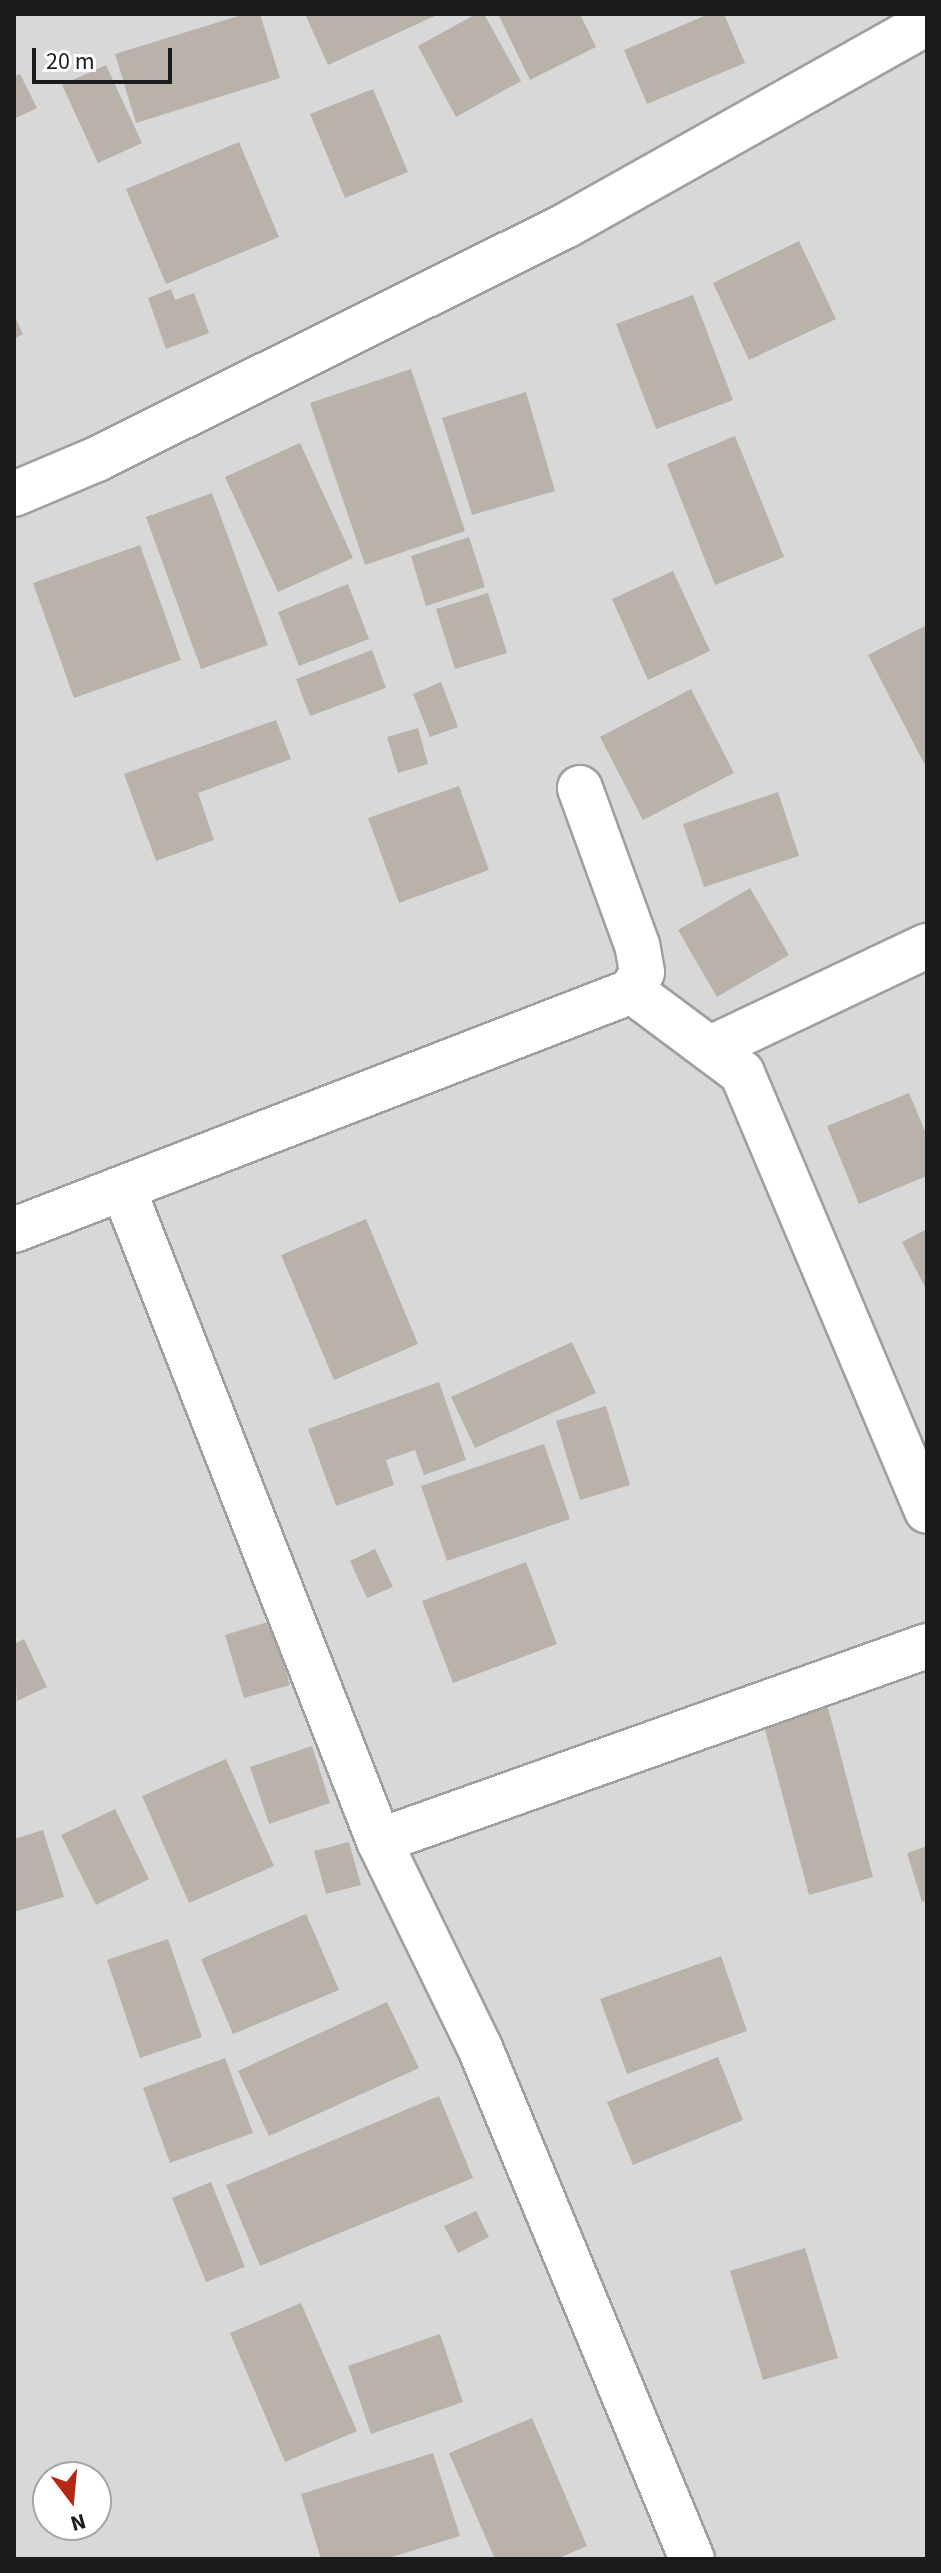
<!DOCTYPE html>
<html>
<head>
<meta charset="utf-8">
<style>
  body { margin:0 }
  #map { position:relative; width:941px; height:2573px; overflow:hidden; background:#ebe9e1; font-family:"Source Sans 3",sans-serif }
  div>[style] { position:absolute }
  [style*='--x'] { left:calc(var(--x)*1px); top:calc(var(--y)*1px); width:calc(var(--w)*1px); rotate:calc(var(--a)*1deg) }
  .residential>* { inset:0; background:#d9d8d8 }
  .building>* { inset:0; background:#b8b2ab }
  .roads { filter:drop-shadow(2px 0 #9f9f9f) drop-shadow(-2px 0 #9f9f9f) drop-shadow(0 2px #9f9f9f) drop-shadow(0 -2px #9f9f9f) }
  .minor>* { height:44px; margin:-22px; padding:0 22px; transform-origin:22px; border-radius:22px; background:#fff }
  span { translate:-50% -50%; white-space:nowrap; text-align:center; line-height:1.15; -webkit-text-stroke:8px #fff; paint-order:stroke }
  .frame { position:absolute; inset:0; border:16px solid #1b1b1b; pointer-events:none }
  .north { position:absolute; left:32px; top:2461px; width:80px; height:80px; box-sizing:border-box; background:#fff; border:2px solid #a4a4a4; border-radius:50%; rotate:164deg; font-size:22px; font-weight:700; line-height:32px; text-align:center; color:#1b1b1b }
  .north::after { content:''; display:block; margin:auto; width:28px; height:36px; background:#b22813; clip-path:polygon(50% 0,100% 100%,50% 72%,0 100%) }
  .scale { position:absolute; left:32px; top:48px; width:140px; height:36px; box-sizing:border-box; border:4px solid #1b1b1b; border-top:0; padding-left:10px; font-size:24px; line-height:28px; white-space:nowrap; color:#1b1b1b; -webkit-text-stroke:6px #fff; paint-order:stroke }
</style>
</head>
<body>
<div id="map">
  <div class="residential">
    <i style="clip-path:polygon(evenodd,14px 14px,927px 14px,927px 2559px,14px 2559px,14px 14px,48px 2477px,96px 2477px,96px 2525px,48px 2525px,48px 2477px)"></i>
  </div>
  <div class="building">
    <i style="clip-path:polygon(245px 14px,260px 14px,280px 78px,136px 123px,115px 54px)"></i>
    <i style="clip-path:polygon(305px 14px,439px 14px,328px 65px)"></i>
    <i style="clip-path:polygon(476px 14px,484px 14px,521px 81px,456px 117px,418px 46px)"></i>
    <i style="clip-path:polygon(498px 14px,580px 14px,596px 47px,530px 80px)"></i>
    <i style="clip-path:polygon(709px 14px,724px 14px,745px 63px,647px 104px,624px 50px)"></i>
    <i style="clip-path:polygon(106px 65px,142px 143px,98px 163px,62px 85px)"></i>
    <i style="clip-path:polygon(20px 74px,37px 108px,14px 119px,14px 76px)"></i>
    <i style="clip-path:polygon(373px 89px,408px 172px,345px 198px,310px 114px)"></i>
    <i style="clip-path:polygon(239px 142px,279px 237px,166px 284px,126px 189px)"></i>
    <i style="clip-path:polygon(799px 241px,836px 319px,749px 360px,713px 283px)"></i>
    <i style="clip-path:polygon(171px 289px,175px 300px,194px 293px,209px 333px,166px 349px,148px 298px)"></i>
    <i style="clip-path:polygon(693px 295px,733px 400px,656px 429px,616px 324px)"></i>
    <i style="clip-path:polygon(14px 315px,23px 334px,14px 339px)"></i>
    <i style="clip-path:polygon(411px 369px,465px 531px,365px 565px,310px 403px)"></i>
    <i style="clip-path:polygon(526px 392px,555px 491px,472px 515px,442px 418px)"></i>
    <i style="clip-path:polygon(735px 436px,784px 557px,715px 585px,667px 464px)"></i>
    <i style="clip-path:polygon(300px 443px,353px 558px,278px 592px,225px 477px)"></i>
    <i style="clip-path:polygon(212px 493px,268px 645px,201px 669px,146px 517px)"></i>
    <i style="clip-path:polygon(469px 537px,485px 587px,426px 606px,411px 556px)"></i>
    <i style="clip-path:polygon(140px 545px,181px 660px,74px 698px,33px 583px)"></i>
    <i style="clip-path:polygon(673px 571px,710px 651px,648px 680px,612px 599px)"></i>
    <i style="clip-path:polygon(348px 584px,369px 639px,299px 666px,278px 612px)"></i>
    <i style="clip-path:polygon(488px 593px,507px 653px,455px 669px,436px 609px)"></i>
    <i style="clip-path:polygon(927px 625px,927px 769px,868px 655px)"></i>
    <i style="clip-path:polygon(372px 650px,386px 688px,310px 716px,296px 679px)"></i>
    <i style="clip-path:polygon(441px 682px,458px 727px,430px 737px,413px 694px)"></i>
    <i style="clip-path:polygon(691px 689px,734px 773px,643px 820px,600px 737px)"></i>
    <i style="clip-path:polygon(276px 720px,291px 759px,198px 793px,214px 840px,156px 861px,124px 774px)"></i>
    <i style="clip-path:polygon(418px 728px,428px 764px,398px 773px,387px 737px)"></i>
    <i style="clip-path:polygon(459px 786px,489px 870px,399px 903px,368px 818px)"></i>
    <i style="clip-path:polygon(778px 792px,799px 856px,704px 887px,683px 824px)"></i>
    <i style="clip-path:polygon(750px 888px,789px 955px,717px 997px,678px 930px)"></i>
    <i style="clip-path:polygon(909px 1093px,927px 1136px,927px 1176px,859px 1204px,827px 1126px)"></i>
    <i style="clip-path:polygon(366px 1219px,418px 1344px,334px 1380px,281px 1255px)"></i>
    <i style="clip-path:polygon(927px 1229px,927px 1291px,902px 1242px)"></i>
    <i style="clip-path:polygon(572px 1342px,596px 1393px,475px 1448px,451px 1397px)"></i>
    <i style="clip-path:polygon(439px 1382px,466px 1460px,424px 1475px,415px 1450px,386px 1460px,394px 1485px,336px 1506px,308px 1429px)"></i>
    <i style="clip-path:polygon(606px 1406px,630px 1485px,580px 1500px,556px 1421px)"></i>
    <i style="clip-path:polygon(544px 1444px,570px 1519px,447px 1561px,421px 1486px)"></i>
    <i style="clip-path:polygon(375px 1549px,393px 1587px,367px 1598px,350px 1561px)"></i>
    <i style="clip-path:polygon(526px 1562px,557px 1644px,453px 1683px,422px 1601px)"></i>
    <i style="clip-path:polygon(271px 1621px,290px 1685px,244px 1698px,225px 1635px)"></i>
    <i style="clip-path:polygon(24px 1639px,47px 1687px,17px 1701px,14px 1644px)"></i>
    <i style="clip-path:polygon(827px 1704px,873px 1877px,809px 1895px,763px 1722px)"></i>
    <i style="clip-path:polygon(312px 1746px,330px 1803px,269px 1824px,250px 1767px)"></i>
    <i style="clip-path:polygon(226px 1759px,274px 1866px,189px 1903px,142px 1796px)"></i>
    <i style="clip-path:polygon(115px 1809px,149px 1879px,96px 1905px,61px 1835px)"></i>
    <i style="clip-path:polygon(43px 1830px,64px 1897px,14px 1912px,14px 1839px)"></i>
    <i style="clip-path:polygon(349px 1842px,361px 1885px,326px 1894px,314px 1851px)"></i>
    <i style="clip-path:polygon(927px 1846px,927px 1901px,922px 1902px,907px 1853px)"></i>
    <i style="clip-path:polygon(306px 1914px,339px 1990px,233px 2034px,201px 1959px)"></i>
    <i style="clip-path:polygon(168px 1939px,202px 2037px,140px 2058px,107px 1960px)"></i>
    <i style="clip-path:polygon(721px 1956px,747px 2031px,627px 2074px,600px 1999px)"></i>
    <i style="clip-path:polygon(387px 2002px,419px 2068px,269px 2136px,238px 2071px)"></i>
    <i style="clip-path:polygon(718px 2057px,743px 2120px,633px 2165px,607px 2102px)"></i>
    <i style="clip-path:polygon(225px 2058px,253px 2133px,170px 2163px,143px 2088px)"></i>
    <i style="clip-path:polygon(439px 2096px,473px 2178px,260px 2266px,226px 2185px)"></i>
    <i style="clip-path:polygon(211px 2182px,245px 2267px,206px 2282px,172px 2198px)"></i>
    <i style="clip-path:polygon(476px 2211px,489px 2237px,458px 2253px,444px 2226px)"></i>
    <i style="clip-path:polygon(805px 2248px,838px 2358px,763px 2380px,730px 2271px)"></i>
    <i style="clip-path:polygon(301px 2303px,357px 2431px,285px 2462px,230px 2333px)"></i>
    <i style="clip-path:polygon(440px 2334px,463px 2402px,371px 2434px,348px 2366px)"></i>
    <i style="clip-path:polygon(532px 2418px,587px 2546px,557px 2559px,495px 2559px,449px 2453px)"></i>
    <i style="clip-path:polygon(433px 2453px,460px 2536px,385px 2559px,321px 2559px,301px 2494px)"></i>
  </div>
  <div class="roads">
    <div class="minor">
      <i style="--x:14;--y:494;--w:90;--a:-22.9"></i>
      <i style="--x:97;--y:459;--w:525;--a:-26.47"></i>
      <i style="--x:567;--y:225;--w:413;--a:-29.3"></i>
      <i style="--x:632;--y:991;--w:137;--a:36.7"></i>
      <i style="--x:742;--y:1073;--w:475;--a:67.1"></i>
      <i style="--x:713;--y:1047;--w:237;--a:-25.3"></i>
      <i style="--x:123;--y:1188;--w:701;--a:68.59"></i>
      <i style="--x:379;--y:1841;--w:230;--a:64"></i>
      <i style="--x:480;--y:2048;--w:553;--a:67.47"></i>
      <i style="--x:14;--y:1230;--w:663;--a:-21.14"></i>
      <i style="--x:632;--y:991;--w:21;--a:-62"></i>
      <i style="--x:642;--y:972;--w:27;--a:-100"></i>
      <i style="--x:637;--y:945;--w:167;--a:-110"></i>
      <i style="--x:379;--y:1841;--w:582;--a:-19.59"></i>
    </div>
  </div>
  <div class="frame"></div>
  <div class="north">N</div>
  <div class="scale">20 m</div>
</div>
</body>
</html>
